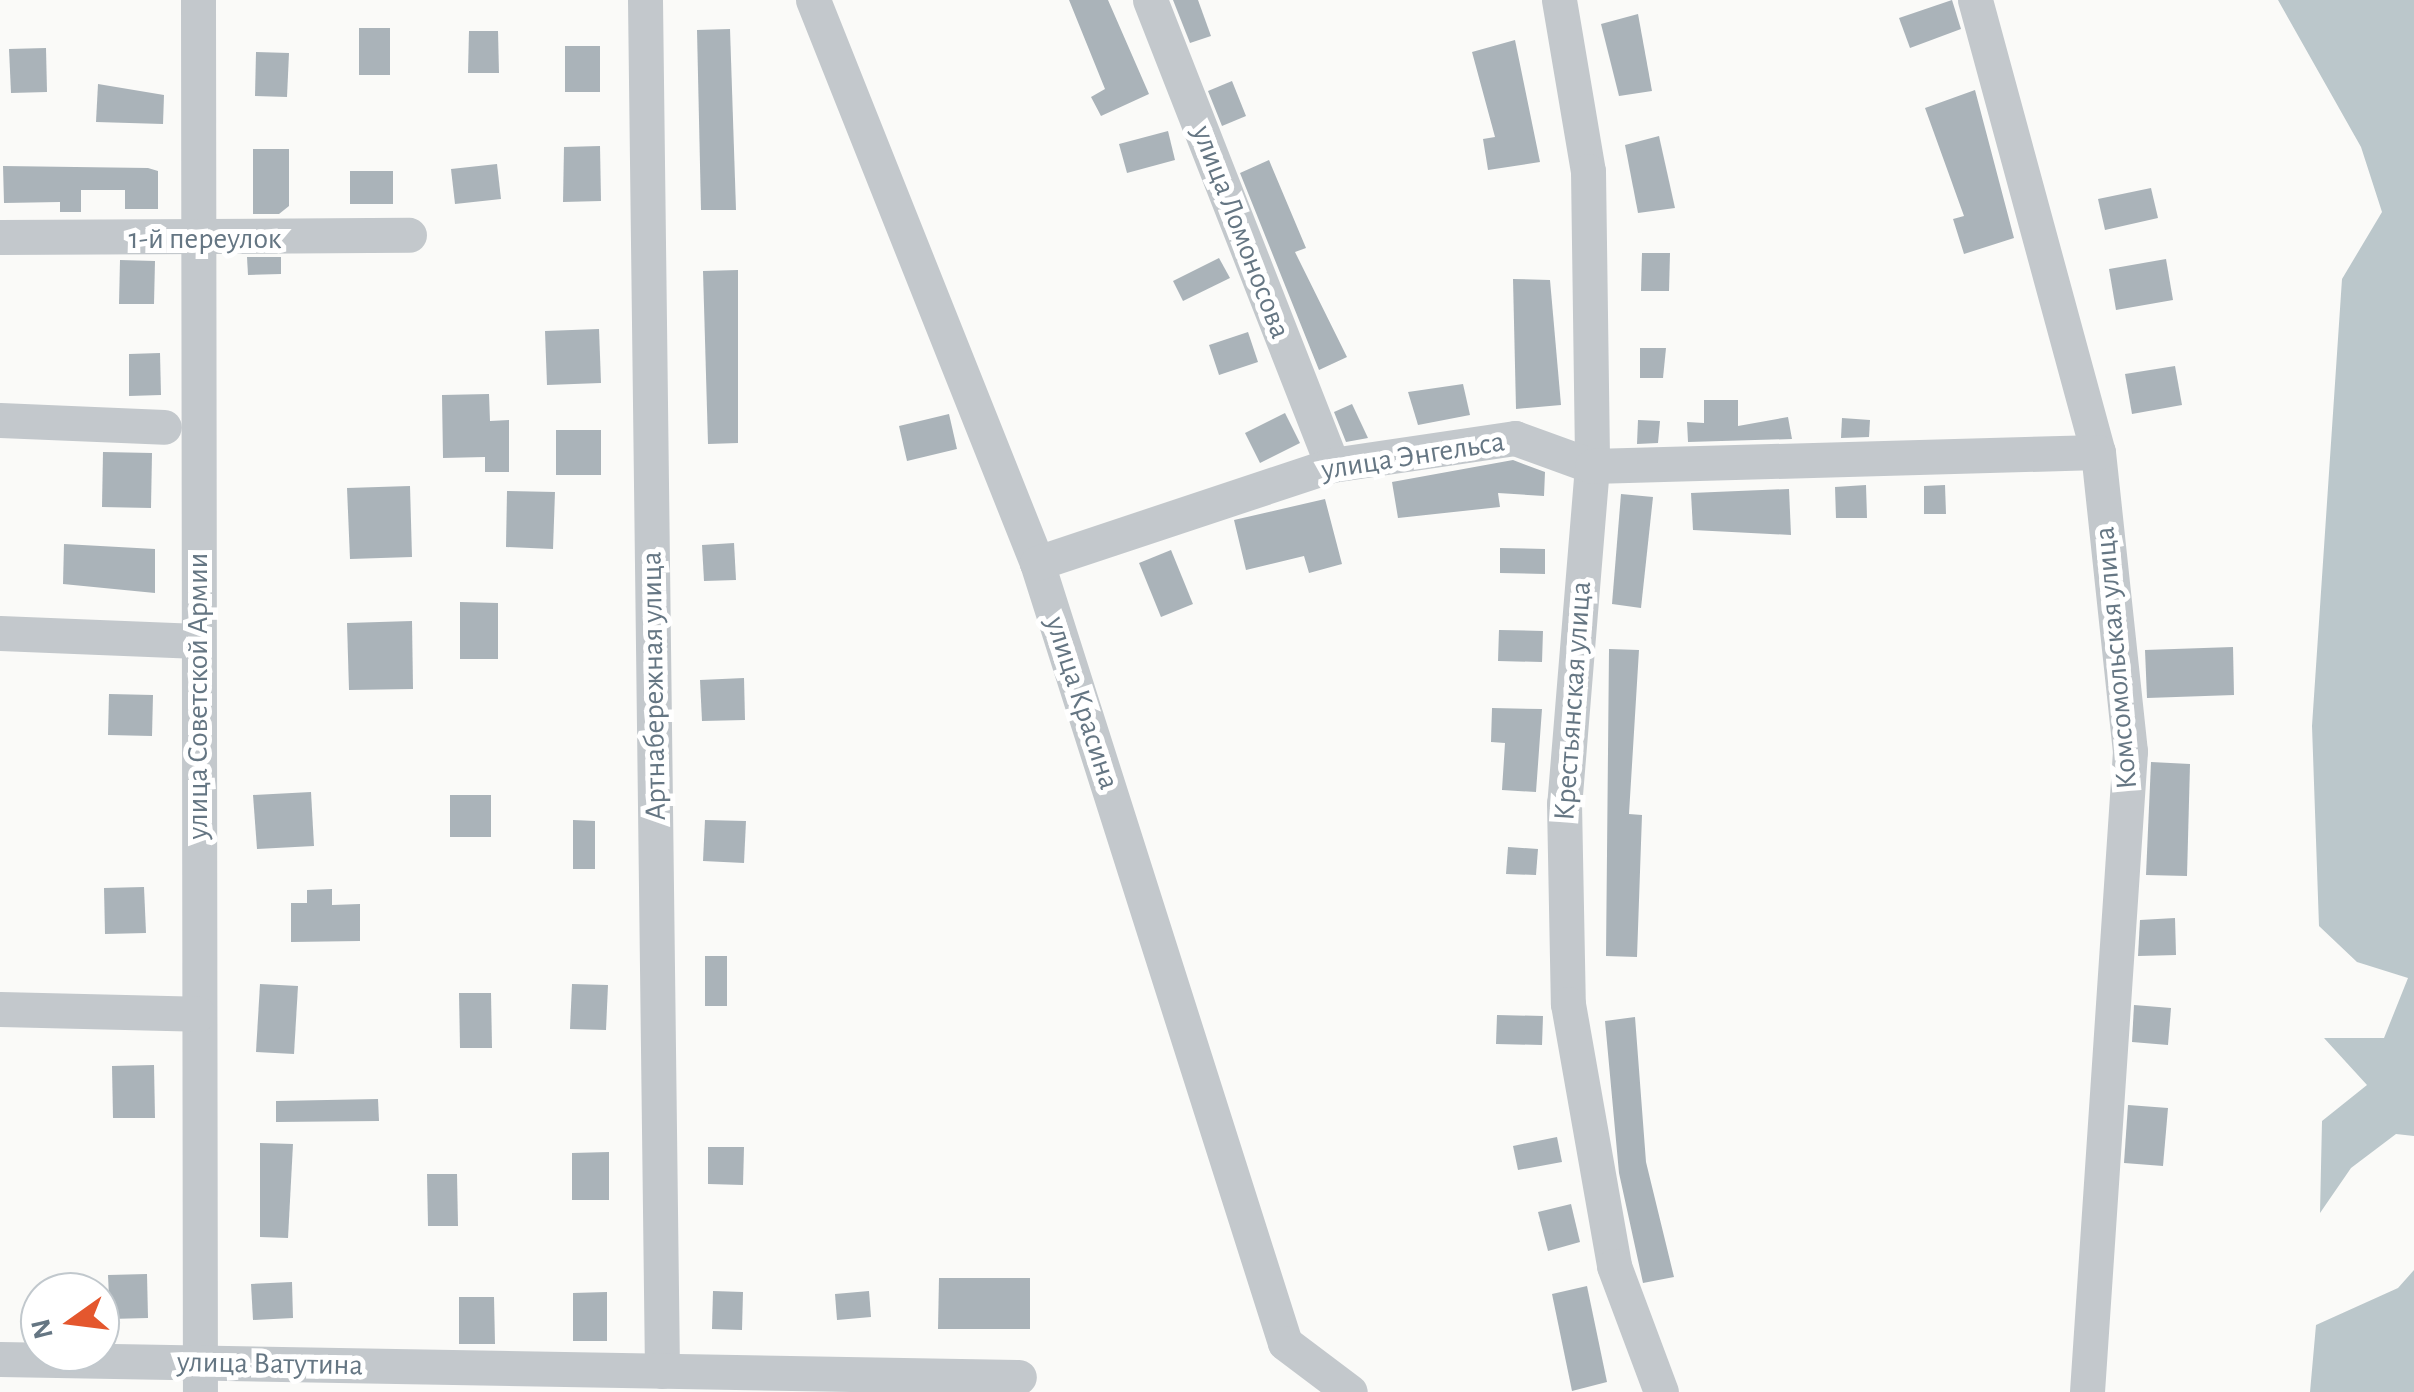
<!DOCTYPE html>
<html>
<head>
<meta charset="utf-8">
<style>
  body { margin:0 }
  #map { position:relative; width:2414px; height:1392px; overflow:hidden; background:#fafaf8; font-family:"Alegreya Sans",sans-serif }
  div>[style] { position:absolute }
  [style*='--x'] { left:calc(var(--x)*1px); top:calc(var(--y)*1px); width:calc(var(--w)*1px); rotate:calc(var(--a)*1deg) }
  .water>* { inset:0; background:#bbc7cb }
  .building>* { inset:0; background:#aab3b9 }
  .minor>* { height:35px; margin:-17.5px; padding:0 17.5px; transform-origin:17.5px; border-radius:17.5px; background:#c3c8cc }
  span { translate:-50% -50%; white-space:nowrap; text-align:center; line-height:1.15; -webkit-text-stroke:10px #fff; paint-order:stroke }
  .street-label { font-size:30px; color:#657683 }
  .north { position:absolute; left:20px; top:1272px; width:100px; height:100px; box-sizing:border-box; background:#fff; border:2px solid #c1c8cd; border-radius:50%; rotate:256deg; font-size:28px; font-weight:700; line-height:40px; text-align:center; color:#657683 }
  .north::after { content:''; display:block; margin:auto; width:35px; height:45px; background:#e4572e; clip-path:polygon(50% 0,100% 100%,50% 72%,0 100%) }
</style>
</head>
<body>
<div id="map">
  <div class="water">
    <i style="clip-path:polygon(2278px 0,2414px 0,2414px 1136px,2396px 1134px,2351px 1168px,2320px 1213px,2322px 1121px,2367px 1085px,2324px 1038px,2384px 1038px,2408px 978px,2357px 962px,2319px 926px,2312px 726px,2342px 279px,2382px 212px,2361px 147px)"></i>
    <i style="clip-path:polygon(2414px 1270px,2414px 1392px,2310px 1392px,2316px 1325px,2398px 1288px)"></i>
  </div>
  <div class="building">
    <i style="clip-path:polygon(1069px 0,1108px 0,1149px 94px,1101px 116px,1091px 97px,1105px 89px)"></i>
    <i style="clip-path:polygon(1173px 0,1198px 0,1211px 36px,1190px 43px)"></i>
    <i style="clip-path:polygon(1952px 0,1961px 29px,1910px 48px,1899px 18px)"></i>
    <i style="clip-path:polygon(1638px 14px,1652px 91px,1619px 96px,1601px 24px)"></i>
    <i style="clip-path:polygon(359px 28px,390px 28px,390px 75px,359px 75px)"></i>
    <i style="clip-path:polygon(730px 29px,736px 210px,701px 210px,697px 30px)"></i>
    <i style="clip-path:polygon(469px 31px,498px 31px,499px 73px,468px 73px)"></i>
    <i style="clip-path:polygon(1515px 40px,1540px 162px,1488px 170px,1483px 139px,1495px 137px,1472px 52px)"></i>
    <i style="clip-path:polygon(565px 46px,600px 46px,600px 92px,565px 92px)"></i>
    <i style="clip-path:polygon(46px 48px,47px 92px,11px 93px,9px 49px)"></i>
    <i style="clip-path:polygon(256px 52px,289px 53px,287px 97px,255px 96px)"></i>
    <i style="clip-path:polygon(1232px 81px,1246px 116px,1222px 126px,1208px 91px)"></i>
    <i style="clip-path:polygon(98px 84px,164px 95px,163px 124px,96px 122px)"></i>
    <i style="clip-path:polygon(1975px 90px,2014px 238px,1964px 254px,1953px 219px,1964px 216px,1925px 108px)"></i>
    <i style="clip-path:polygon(1168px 131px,1175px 160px,1127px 173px,1119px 144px)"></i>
    <i style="clip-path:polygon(1659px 136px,1675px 208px,1638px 213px,1625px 145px)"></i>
    <i style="clip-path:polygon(600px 146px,601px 201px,563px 202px,564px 147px)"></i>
    <i style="clip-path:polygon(253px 149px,289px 149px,289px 206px,279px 214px,253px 214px)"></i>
    <i style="clip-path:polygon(1269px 160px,1306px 248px,1295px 252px,1347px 357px,1319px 370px,1240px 173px)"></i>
    <i style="clip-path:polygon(497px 164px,501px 199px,455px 204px,451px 169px)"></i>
    <i style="clip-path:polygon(3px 166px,148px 168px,158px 171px,158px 209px,125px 209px,125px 190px,81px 190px,81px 212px,60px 212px,60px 202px,4px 203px)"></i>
    <i style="clip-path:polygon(350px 171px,393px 171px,393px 204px,350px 204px)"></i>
    <i style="clip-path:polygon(2151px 188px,2158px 218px,2105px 230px,2098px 199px)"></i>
    <i style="clip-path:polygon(1642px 253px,1670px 253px,1669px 291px,1641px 291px)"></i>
    <i style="clip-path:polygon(247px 257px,281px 257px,281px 274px,248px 275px)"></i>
    <i style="clip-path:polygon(1219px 258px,1230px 278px,1183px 301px,1173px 281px)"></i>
    <i style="clip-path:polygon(2166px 259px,2173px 300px,2116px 310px,2109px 269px)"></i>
    <i style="clip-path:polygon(120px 260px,155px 261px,154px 304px,119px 304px)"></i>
    <i style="clip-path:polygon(738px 270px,738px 443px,708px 444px,703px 271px)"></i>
    <i style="clip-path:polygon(1513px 279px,1550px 280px,1561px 405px,1516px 409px)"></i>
    <i style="clip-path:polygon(599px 329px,601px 383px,547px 385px,545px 331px)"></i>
    <i style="clip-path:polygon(1248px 332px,1258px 362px,1219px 375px,1209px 345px)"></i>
    <i style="clip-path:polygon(1640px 348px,1666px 348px,1663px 378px,1640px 378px)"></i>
    <i style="clip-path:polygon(160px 353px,161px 395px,129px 396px,129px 354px)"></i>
    <i style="clip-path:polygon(2175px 366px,2182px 405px,2132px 414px,2125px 374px)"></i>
    <i style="clip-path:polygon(1463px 384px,1470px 415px,1418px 425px,1408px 392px)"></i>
    <i style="clip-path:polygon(489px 394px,490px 421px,509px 420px,509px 472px,485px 472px,485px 457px,443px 458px,442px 395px)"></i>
    <i style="clip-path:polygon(1704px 400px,1738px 400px,1738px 426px,1788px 417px,1792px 439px,1688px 442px,1687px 422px,1704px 423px)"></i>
    <i style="clip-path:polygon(1352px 404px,1368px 438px,1346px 442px,1334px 412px)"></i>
    <i style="clip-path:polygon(1285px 413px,1300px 443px,1260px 463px,1245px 433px)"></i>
    <i style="clip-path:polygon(949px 414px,957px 449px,907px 461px,899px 426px)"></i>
    <i style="clip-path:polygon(1842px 418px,1870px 420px,1869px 437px,1841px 438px)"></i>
    <i style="clip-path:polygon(1638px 420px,1660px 421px,1658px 443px,1637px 444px)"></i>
    <i style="clip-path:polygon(556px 430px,601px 430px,601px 475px,556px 475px)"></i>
    <i style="clip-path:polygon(103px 452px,152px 453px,151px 508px,102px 507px)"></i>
    <i style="clip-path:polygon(1513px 460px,1545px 472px,1544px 496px,1498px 493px,1500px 507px,1398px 518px,1392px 482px)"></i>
    <i style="clip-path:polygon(1866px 485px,1867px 518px,1836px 518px,1835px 487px)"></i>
    <i style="clip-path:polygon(1945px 485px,1946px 514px,1924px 514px,1924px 486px)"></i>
    <i style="clip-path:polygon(410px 486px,412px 557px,350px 559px,347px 488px)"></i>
    <i style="clip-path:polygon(1789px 489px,1791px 535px,1693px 530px,1691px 493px)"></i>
    <i style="clip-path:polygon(507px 491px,555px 492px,553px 549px,506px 547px)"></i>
    <i style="clip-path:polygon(1621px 494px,1653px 497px,1641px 608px,1612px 604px)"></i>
    <i style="clip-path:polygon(1325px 499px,1342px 564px,1309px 573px,1304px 556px,1246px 570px,1234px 520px)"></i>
    <i style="clip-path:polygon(734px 543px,736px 580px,704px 581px,702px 545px)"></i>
    <i style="clip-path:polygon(64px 544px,155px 549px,155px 593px,63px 584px)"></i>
    <i style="clip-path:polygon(1500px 548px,1545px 549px,1545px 574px,1500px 573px)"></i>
    <i style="clip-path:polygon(1171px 550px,1193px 604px,1161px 617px,1139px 563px)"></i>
    <i style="clip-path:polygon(460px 602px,498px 603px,498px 659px,460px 659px)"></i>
    <i style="clip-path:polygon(412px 621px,413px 689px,349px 690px,347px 623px)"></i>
    <i style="clip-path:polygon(1499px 630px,1543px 631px,1542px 662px,1498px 661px)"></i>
    <i style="clip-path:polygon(2233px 647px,2234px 695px,2147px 698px,2145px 650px)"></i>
    <i style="clip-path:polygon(1609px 649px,1639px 650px,1629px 814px,1642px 815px,1637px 957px,1606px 956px)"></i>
    <i style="clip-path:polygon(744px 678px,745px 720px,702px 721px,700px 680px)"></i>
    <i style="clip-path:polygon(109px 694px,153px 695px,152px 736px,108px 735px)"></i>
    <i style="clip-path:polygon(1492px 708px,1542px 709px,1536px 792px,1502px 790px,1505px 743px,1491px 742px)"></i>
    <i style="clip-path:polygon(2151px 762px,2190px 764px,2187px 876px,2146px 875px)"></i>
    <i style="clip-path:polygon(311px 792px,314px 846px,257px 849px,253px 795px)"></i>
    <i style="clip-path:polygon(450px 795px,491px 795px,491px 837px,450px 837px)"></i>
    <i style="clip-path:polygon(573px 820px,595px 821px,595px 869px,573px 869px)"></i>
    <i style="clip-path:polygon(705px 820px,746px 821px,744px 863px,703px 861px)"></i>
    <i style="clip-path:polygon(1508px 847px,1538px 849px,1536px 875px,1506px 874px)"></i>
    <i style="clip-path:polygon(144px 887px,146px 933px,105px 934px,104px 888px)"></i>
    <i style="clip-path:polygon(332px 889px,332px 905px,360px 904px,360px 941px,291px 942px,291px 903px,307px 903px,307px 890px)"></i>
    <i style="clip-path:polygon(2175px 918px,2176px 955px,2138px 956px,2140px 920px)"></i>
    <i style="clip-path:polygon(705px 956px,727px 956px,727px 1006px,705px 1006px)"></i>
    <i style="clip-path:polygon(260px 984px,298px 986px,294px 1054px,256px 1052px)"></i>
    <i style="clip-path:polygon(572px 984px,608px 985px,606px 1030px,570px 1029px)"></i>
    <i style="clip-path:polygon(459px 993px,491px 993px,492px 1048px,460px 1048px)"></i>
    <i style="clip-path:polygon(2134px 1005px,2171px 1008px,2168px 1045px,2132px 1042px)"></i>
    <i style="clip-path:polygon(1497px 1015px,1543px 1016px,1542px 1045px,1496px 1044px)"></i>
    <i style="clip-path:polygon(1635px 1017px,1646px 1162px,1674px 1277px,1643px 1283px,1619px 1173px,1605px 1021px)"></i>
    <i style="clip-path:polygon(154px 1065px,155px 1118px,113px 1118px,112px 1066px)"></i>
    <i style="clip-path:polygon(378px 1099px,379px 1121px,276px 1122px,276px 1101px)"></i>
    <i style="clip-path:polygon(2128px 1105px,2168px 1108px,2163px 1166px,2124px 1163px)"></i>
    <i style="clip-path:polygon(1557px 1137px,1562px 1162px,1518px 1170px,1513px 1146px)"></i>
    <i style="clip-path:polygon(260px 1143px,293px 1144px,288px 1238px,260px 1237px)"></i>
    <i style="clip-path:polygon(708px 1147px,744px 1147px,743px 1185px,708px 1184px)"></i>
    <i style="clip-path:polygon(609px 1152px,609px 1200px,572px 1200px,572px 1153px)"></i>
    <i style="clip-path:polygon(427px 1174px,457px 1174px,458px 1226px,428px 1226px)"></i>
    <i style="clip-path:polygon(1571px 1204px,1580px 1242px,1548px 1251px,1538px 1212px)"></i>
    <i style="clip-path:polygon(147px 1274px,148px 1318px,110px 1319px,108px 1275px)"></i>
    <i style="clip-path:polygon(939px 1278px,1030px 1278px,1030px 1329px,938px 1329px)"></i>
    <i style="clip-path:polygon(292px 1282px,293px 1318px,253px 1320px,251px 1284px)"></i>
    <i style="clip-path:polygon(1587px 1286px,1607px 1382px,1572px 1391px,1552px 1294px)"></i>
    <i style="clip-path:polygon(713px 1291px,743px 1292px,742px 1330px,712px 1329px)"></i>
    <i style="clip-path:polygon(869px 1291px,871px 1317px,837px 1320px,835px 1294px)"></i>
    <i style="clip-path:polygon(607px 1292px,607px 1341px,573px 1341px,573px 1293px)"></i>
    <i style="clip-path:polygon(459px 1297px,494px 1297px,495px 1344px,459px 1344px)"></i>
  </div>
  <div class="minor">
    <i style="--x:198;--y:0;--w:1392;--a:89.92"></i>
    <i style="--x:645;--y:0;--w:1371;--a:89.29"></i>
    <i style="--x:813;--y:0;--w:606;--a:68.3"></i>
    <i style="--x:1037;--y:563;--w:818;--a:72.36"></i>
    <i style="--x:1285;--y:1343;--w:81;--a:37"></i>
    <i style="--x:1150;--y:0;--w:499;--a:68.6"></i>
    <i style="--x:1559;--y:0;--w:173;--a:80.4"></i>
    <i style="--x:1588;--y:171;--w:295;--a:89.2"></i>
    <i style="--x:1592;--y:466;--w:338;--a:94.7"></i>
    <i style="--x:1564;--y:803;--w:201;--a:88.9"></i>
    <i style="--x:1568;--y:1004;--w:266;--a:80"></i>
    <i style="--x:1614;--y:1266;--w:134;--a:69.5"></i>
    <i style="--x:1975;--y:0;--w:468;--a:74.8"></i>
    <i style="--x:2098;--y:452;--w:301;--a:83.9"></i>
    <i style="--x:2130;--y:751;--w:642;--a:93.84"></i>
    <i style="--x:0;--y:237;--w:409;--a:-0.3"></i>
    <i style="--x:0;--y:420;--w:164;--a:2.4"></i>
    <i style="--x:1037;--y:563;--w:311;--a:-18.4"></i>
    <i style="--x:1332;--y:465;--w:185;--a:-8.4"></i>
    <i style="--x:1515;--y:438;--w:82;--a:20"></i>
    <i style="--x:1592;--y:466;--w:506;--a:-1.58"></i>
    <i style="--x:0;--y:633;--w:198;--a:2.3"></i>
    <i style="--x:0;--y:1009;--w:198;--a:1.4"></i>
    <i style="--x:0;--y:1359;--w:1019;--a:1.01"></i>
  </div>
  <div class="street-label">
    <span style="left:1241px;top:232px;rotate:69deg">улица Ломоносова</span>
    <span style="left:205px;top:239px">1-й переулок</span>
    <span style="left:1413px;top:456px;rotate:-9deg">улица Энгельса</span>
    <span style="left:2116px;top:658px;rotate:-95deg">Комсомольская улица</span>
    <span style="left:654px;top:686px;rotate:-91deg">Артнабережная улица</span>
    <span style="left:198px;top:696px;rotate:-90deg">улица Советской Армии</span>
    <span style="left:1573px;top:701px;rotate:-86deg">Крестьянская улица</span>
    <span style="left:1082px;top:703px;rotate:72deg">улица Красина</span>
    <span style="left:270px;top:1364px;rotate:1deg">улица Ватутина</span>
  </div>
  <div class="north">N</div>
</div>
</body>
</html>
